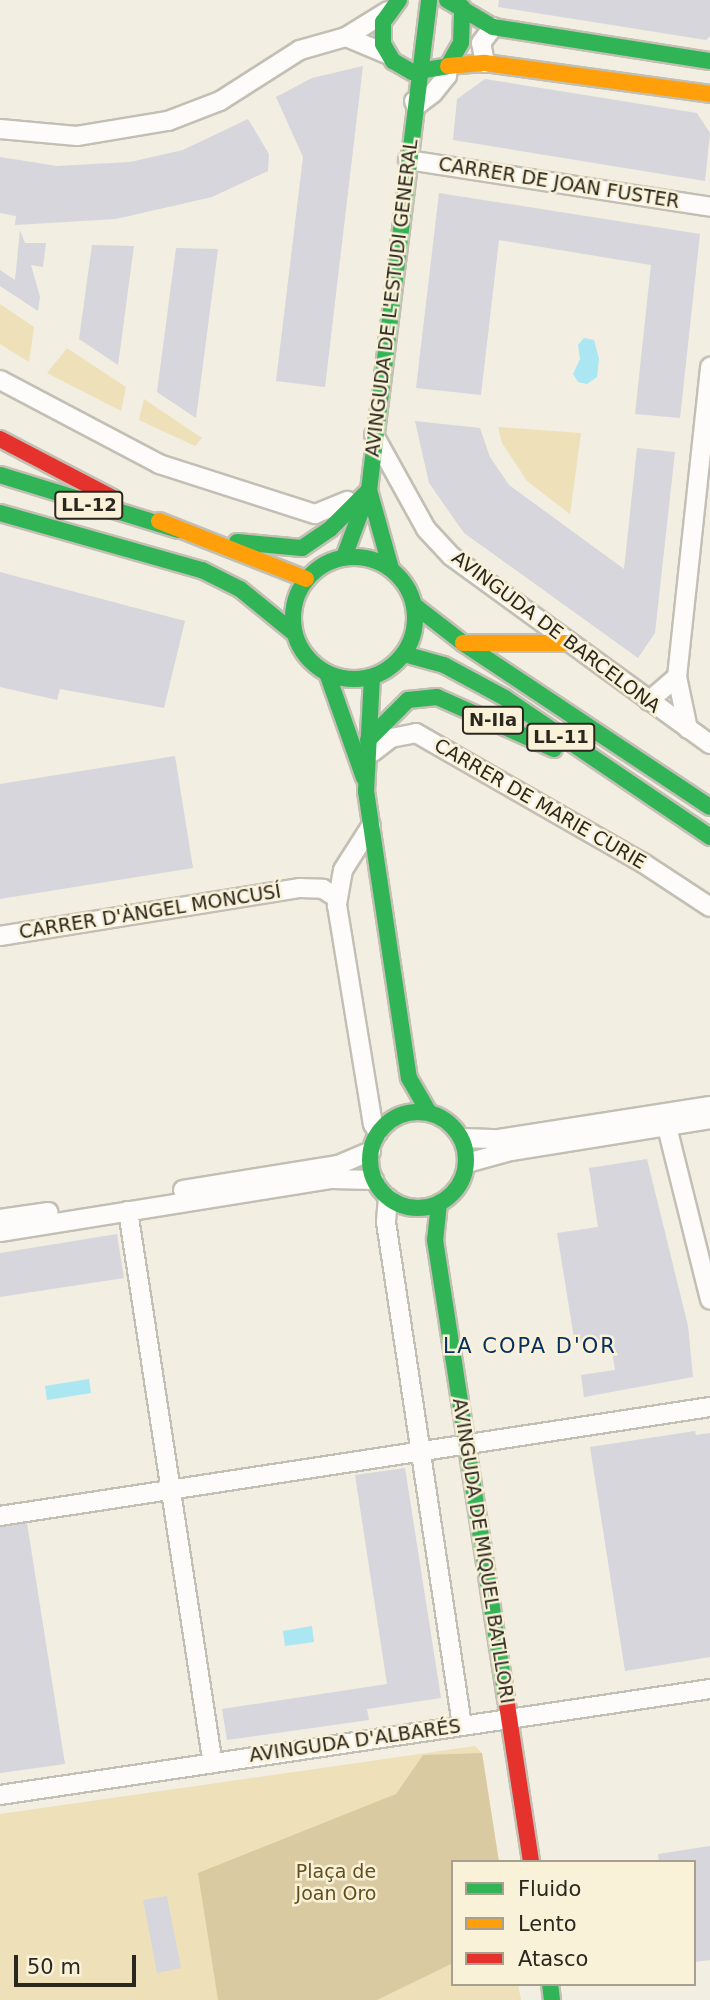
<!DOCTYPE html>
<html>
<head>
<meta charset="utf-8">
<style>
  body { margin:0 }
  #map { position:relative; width:710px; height:2000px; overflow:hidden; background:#f2eee1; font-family:"DejaVu Sans",sans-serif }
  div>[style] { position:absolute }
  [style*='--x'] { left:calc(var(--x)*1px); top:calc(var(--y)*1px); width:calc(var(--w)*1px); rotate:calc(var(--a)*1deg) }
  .green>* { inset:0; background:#eee0b9 }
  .forest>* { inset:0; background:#d9caa1 }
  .water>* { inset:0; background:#abe6f3 }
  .building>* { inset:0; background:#d6d6dc }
  .roads { filter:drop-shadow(2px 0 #c2bfb4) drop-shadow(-2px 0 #c2bfb4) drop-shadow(0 2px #c2bfb4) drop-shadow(0 -2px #c2bfb4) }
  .street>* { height:18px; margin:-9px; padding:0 9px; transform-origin:9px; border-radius:9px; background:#fdfcfa }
  .fast>* { height:16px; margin:-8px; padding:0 8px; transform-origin:8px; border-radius:8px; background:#30b455 }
  .fast>.ring { margin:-8px; padding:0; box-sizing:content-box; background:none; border:16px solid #30b455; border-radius:50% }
  .slow>* { height:16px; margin:-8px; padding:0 8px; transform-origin:8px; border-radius:8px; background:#ff9f0a }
  .jam>* { height:16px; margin:-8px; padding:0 8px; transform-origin:8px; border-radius:8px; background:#e5322d }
  span { translate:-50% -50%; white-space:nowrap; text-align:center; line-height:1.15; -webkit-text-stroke:5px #faf1d9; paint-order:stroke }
  .shield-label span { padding:2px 5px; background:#faf1d9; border:2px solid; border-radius:5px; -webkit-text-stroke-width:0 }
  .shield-label { font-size:18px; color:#2a271e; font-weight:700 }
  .street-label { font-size:19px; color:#2a271e }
  .park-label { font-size:19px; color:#604f1d }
  .neighbourhood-label { font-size:21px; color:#063063; letter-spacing:2px }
  .legend { position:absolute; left:451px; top:1860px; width:245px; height:126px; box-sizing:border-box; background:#faf1d9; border:2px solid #a7a08e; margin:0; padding:9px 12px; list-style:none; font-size:21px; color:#2a271e }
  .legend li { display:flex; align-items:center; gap:14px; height:35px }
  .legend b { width:35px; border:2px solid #a7a08e }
  .scale { position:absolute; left:14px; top:1955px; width:122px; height:32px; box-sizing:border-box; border:4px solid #2a271e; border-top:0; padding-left:9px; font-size:21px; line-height:24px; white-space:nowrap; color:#2a271e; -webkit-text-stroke:5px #faf1d9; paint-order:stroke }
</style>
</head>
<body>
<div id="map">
  <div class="green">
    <i style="clip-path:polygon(0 304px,34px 327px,29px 362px,0 344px)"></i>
    <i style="clip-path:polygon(67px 348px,126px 387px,121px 411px,47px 373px)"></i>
    <i style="clip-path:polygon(144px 399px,202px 438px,195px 446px,139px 420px)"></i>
    <i style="clip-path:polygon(498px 427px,581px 433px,570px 514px,527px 481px,502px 443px)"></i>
    <i style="clip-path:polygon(475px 1746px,482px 1753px,499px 1862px,453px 1862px,453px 1984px,518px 1984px,521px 2000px,0 2000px,0 1814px)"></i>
  </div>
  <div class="forest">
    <i style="clip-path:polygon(482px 1753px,499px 1862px,453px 1862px,453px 1963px,377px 2000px,218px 2000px,198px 1873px,396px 1794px,423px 1755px)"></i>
  </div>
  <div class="water">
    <i style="clip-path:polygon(584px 338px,594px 340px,599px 359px,597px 377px,587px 384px,578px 382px,573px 374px,580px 359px,578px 345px)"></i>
    <i style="clip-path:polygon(89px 1379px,91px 1393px,47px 1400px,45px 1386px)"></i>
    <i style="clip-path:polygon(312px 1626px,314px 1642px,285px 1646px,283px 1631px)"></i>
  </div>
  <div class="building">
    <i style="clip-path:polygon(499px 0,710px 0,710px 36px,706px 40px,498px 7px)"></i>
    <i style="clip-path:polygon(363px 66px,325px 387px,276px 381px,303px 157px,276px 97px,312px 78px)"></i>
    <i style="clip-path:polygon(485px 79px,697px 113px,710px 133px,705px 181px,453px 140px,457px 99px)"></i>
    <i style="clip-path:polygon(248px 119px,269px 154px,268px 171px,212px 197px,116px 219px,15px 225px,16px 216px,0 213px,0 157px,57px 166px,130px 162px,183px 150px)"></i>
    <i style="clip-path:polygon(439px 193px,700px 234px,680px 418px,635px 414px,651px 265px,499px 240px,481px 395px,416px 388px)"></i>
    <i style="clip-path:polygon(20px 230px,25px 243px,46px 243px,43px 267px,31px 265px,40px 297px,38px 311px,0 286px,0 270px,15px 280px)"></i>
    <i style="clip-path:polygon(92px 245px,134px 246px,118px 365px,79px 339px)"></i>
    <i style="clip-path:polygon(176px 248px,218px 249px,196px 418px,157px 392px)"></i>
    <i style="clip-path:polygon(415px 421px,480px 428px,490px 457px,509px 485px,624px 569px,637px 448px,675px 452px,655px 633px,638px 658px,464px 533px,429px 483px)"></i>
    <i style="clip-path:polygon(0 572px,185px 621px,164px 708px,60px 689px,57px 700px,0 687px)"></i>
    <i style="clip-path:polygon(175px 756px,193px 868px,0 899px,0 784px)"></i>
    <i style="clip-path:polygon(647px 1159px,688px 1326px,693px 1377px,584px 1397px,581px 1375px,615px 1370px,610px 1338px,575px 1344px,557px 1233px,598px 1227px,589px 1168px)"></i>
    <i style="clip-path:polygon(117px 1234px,124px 1278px,0 1297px,0 1253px)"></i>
    <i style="clip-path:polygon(695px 1431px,696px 1435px,710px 1433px,710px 1657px,625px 1671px,590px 1447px)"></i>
    <i style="clip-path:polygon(405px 1468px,441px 1698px,367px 1709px,369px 1720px,227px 1740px,222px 1709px,387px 1684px,355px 1475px)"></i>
    <i style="clip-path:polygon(27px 1523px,65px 1764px,0 1773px,0 1527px)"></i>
    <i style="clip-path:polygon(710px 1846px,710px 1960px,694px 1962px,694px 1862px,659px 1862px,658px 1854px)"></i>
    <i style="clip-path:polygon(167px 1896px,181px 1968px,157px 1973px,143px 1900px)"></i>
  </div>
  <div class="roads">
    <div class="street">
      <i style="--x:346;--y:37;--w:44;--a:22.5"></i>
      <i style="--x:485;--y:63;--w:20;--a:-101"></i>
      <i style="--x:481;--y:43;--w:20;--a:-53"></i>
      <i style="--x:414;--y:101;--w:5;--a:68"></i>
      <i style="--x:416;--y:106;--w:21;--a:-37"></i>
      <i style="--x:433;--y:93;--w:22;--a:-51"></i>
      <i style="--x:447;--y:76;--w:10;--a:-84"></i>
      <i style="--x:0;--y:129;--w:77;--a:5.2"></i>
      <i style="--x:77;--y:136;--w:92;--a:-9.4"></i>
      <i style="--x:168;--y:121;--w:56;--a:-21"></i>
      <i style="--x:220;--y:101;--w:95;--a:-32.5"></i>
      <i style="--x:300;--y:50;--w:48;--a:-15.8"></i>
      <i style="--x:346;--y:37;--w:49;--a:-31.8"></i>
      <i style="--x:408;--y:160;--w:306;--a:8.8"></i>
      <i style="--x:0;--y:380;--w:180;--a:27.8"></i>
      <i style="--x:159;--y:464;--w:164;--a:17.8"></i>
      <i style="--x:315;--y:514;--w:35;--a:-22"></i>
      <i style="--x:374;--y:435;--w:107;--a:61"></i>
      <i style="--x:426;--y:529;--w:37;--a:47"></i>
      <i style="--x:451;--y:556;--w:320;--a:36"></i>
      <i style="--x:649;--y:701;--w:37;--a:-41"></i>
      <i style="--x:688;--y:729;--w:53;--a:-101.9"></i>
      <i style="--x:677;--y:677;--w:312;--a:-83.9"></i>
      <i style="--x:373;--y:752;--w:23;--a:-38"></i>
      <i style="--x:391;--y:738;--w:25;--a:-11"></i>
      <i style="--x:416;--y:733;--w:262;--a:29.8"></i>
      <i style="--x:643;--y:863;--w:80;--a:33.3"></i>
      <i style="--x:371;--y:826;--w:52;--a:122.5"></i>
      <i style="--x:343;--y:870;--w:36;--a:100"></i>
      <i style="--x:337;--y:905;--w:222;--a:80.7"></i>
      <i style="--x:373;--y:1124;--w:10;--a:61"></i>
      <i style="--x:0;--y:936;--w:304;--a:-9.1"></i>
      <i style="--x:300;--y:888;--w:23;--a:2"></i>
      <i style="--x:323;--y:889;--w:17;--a:33"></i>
      <i style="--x:667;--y:1127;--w:178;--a:76"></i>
      <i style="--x:462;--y:1138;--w:37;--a:2"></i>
      <i style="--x:499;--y:1139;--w:214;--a:-8.9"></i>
      <i style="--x:467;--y:1163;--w:46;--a:-15.3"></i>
      <i style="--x:511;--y:1151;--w:202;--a:-9.1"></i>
      <i style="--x:183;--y:1190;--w:157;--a:-9.2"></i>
      <i style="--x:338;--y:1165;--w:36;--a:-23"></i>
      <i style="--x:388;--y:1198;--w:24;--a:95"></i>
      <i style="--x:386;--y:1222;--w:509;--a:81.41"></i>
      <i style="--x:128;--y:1211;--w:547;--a:81.28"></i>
      <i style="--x:0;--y:1219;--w:49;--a:-8.3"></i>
      <i style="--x:0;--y:1232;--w:336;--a:-9.1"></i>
      <i style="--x:332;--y:1179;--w:42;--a:1.4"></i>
      <i style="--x:0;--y:1516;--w:718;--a:-8.73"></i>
      <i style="--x:0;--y:1795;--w:718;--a:-8.49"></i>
    </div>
    <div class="fast">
      <i style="--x:399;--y:0;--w:27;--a:126"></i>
      <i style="--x:383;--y:22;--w:22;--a:90"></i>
      <i style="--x:383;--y:44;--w:20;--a:60"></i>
      <i style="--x:393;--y:61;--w:22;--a:30"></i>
      <i style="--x:412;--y:72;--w:36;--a:-9"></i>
      <i style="--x:448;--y:66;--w:26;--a:-61"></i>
      <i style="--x:461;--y:43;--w:36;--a:-88"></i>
      <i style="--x:447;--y:0;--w:53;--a:30.4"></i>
      <i style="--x:493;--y:27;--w:220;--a:8.9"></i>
      <i style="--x:0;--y:475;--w:187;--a:17.1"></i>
      <i style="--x:369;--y:490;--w:82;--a:74.4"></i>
      <i style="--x:0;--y:513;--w:210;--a:15.8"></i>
      <i style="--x:202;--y:570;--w:42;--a:26.6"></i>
      <i style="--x:240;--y:589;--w:70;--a:39.2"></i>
      <i style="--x:237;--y:542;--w:65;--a:5.3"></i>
      <i style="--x:302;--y:548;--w:34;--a:-34"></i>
      <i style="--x:330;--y:529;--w:55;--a:-45"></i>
      <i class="ring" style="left:293px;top:557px;width:106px;height:106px"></i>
      <i style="--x:344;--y:557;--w:72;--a:-69.5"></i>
      <i style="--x:369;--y:490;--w:494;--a:-83"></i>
      <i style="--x:414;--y:605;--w:62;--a:37.8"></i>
      <i style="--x:463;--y:643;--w:296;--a:33.6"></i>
      <i style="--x:404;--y:654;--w:41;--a:15.4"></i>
      <i style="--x:444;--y:665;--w:69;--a:28.4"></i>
      <i style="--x:505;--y:698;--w:248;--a:34.1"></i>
      <i style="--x:327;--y:673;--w:111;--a:70.6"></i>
      <i style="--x:372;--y:677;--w:114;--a:93"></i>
      <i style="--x:366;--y:791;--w:290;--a:81.5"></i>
      <i style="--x:409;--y:1078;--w:39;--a:60"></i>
      <i style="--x:368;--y:740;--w:57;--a:-45"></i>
      <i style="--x:408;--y:700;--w:29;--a:-6"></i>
      <i style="--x:437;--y:697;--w:128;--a:24"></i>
      <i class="ring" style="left:370px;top:1112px;width:80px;height:80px"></i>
      <i style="--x:439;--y:1203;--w:37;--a:96"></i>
      <i style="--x:435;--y:1240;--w:463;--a:81.2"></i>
      <i style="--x:550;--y:1984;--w:16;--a:83"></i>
    </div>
    <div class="slow">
      <i style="--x:448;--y:66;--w:37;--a:-5"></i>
      <i style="--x:485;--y:63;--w:227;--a:7.8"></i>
      <i style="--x:159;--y:521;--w:158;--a:21.5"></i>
      <i style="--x:463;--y:643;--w:105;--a:0"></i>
    </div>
    <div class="jam">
      <i style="--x:0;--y:439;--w:127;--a:27.6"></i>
      <i style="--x:506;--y:1698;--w:166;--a:81.3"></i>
    </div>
  </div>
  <div class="shield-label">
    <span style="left:89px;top:505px">LL-12</span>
    <span style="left:493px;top:720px">N-IIa</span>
    <span style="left:561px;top:737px">LL-11</span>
  </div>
  <div class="street-label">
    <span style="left:559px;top:183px;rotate:9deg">CARRER DE JOAN FUSTER</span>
    <span style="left:392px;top:298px;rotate:-83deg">AVINGUDA DE L'ESTUDI GENERAL</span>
    <span style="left:556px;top:632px;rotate:37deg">AVINGUDA DE BARCELONA</span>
    <span style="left:540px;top:804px;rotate:30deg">CARRER DE MARIE CURIE</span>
    <span style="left:150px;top:912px;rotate:-9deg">CARRER D'ÀNGEL MONCUSÍ</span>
    <span style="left:483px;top:1551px;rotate:81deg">AVINGUDA DE MIQUEL BATLLORI</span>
    <span style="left:355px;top:1741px;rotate:-8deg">AVINGUDA D'ALBARÉS</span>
  </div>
  <div class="park-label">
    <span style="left:336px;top:1883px">Plaça de<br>Joan Oro</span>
  </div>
  <div class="neighbourhood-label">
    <span style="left:530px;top:1346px">LA COPA D'OR</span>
  </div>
  <ul class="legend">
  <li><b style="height:9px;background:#30b455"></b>Fluido</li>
  <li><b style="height:9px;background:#ff9f0a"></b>Lento</li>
  <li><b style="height:9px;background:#e5322d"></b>Atasco</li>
  </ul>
  <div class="scale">50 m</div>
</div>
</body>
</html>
